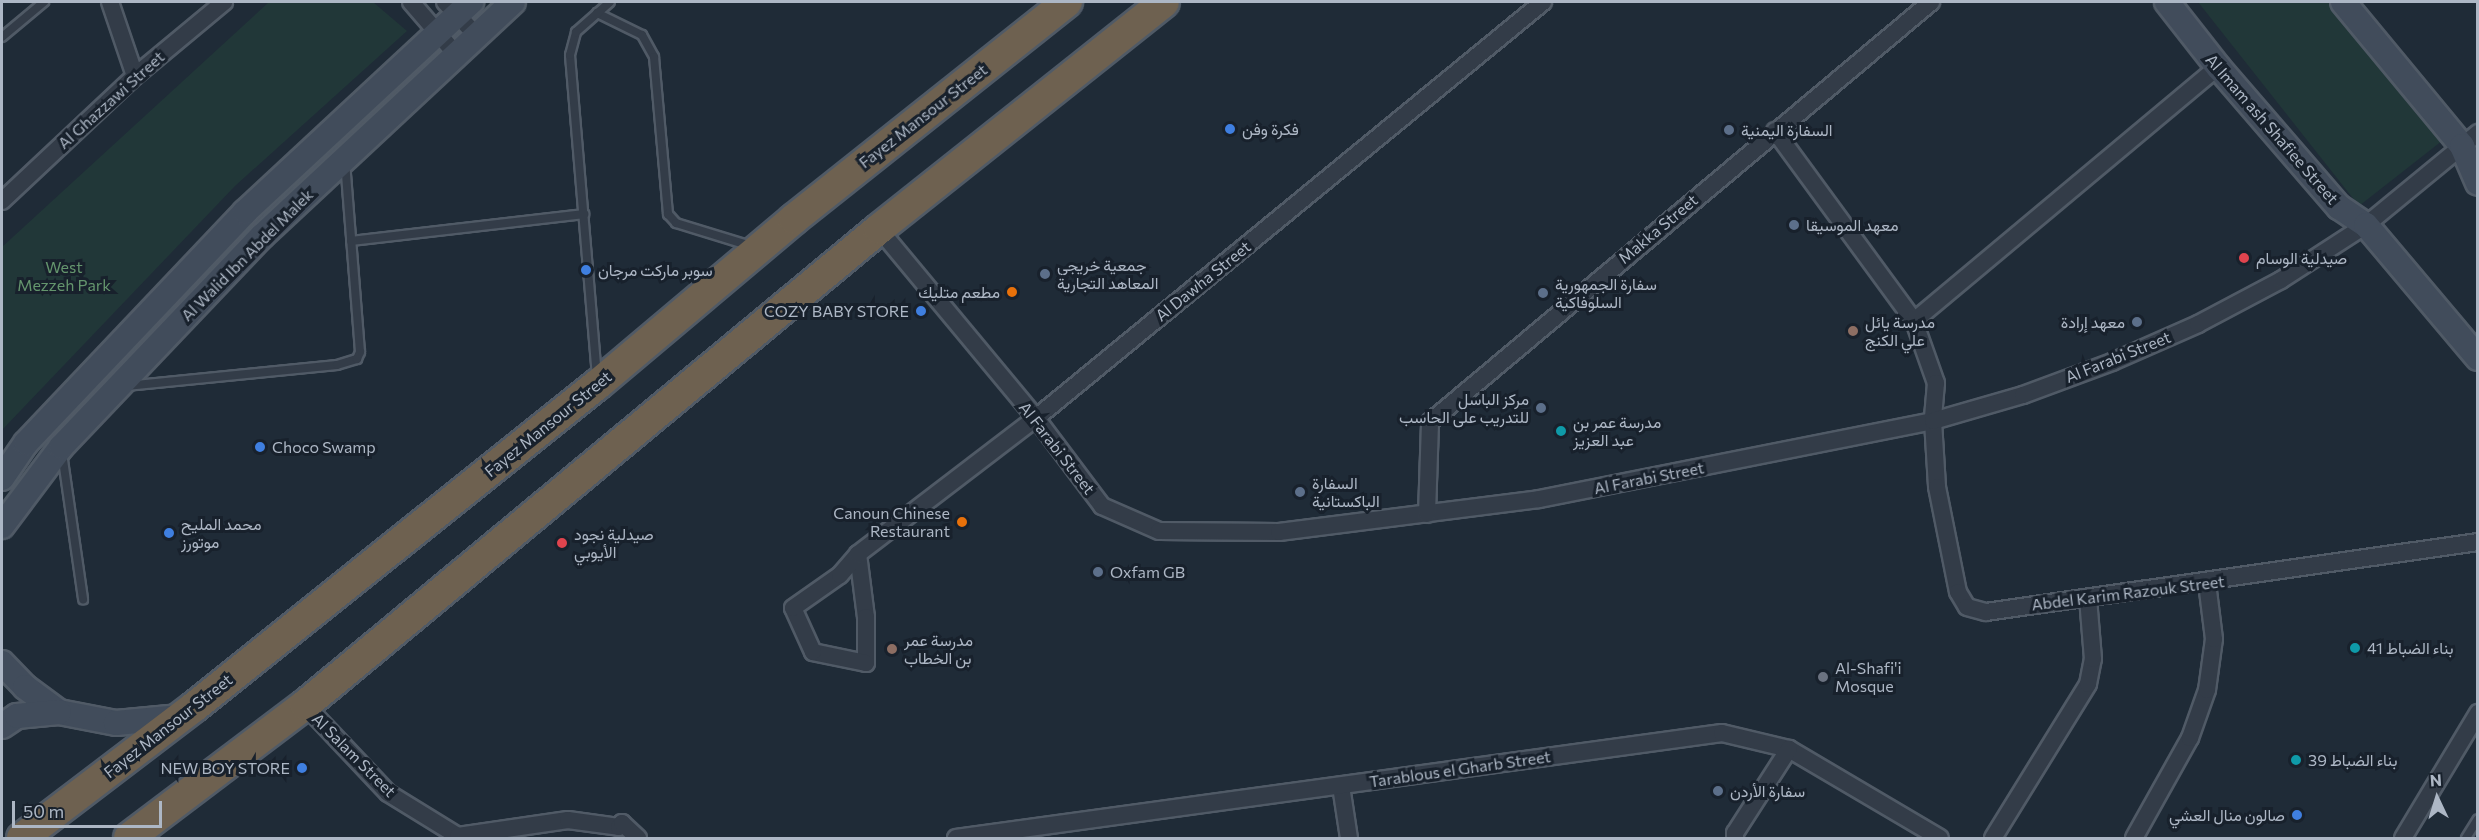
<!DOCTYPE html>
<html>
<head>
<meta charset="utf-8">
<style>
  body { margin:0 }
  #map { position:relative; width:2479px; height:840px; overflow:hidden; background:#1f2b37; font-family:Commissioner,Vazirmatn,sans-serif }
  div>[style] { position:absolute }
  [style*='--x'] { left:calc(var(--x)*1px); top:calc(var(--y)*1px); width:calc(var(--w)*1px); rotate:calc(var(--a)*1deg) }
  .green>* { inset:0; background:#213738 }
  .roads { filter:drop-shadow(2px 0 #505a66) drop-shadow(-2px 0 #505a66) drop-shadow(0 2px #505a66) drop-shadow(0 -2px #505a66) }
  .lane>* { height:8px; margin:-4px; padding:0 4px; transform-origin:4px; border-radius:4px; background:#333c48 }
  .street>* { height:16px; margin:-8px; padding:0 8px; transform-origin:8px; border-radius:8px; background:#333c48 }
  .secondary>* { height:24px; margin:-12px; padding:0 12px; transform-origin:12px; border-radius:12px; background:#414c5b }
  .highway>* { height:30px; margin:-15px; padding:0 15px; transform-origin:15px; border-radius:15px; background:#6e6150 }
  .dots>* { width:16px; height:16px; translate:-50% -50%; box-sizing:border-box; border:3px solid #18212c; border-radius:50% }
  span { translate:-50% -50%; white-space:nowrap; text-align:center; line-height:1.15; -webkit-text-stroke:6px #18212c; paint-order:stroke }
  .street-label { font-size:16px; color:#adb7c5 }
  .poi-label { font-size:16px; color:#adb7c5 }
  .left { translate:0 -50%; text-align:left }
  .right { translate:-100% -50%; text-align:right }
  .park-label { font-size:16px; color:#64956d }
  .frame { position:absolute; inset:0; border:3px solid #adb7c5; pointer-events:none }
  .north { position:absolute; left:2407px; top:768px; width:60px; height:60px; -webkit-text-stroke:4px #18212c; paint-order:stroke; rotate:356deg; font-size:16px; font-weight:700; line-height:24px; text-align:center; color:#adb7c5 }
  .north::after { content:''; display:block; margin:auto; width:21px; height:27px; background:#adb7c5; clip-path:polygon(50% 0,100% 100%,50% 72%,0 100%) }
  .scale { position:absolute; left:12px; top:801px; width:150px; height:27px; box-sizing:border-box; border:3px solid #adb7c5; border-top:0; padding-left:8px; font-size:18px; line-height:21px; white-space:nowrap; color:#adb7c5; -webkit-text-stroke:4px #18212c; paint-order:stroke }
</style>
</head>
<body>
<div id="map">
  <div class="green">
    <i style="clip-path:polygon(269px 2px,373px 2px,407px 31px,235px 186px,2px 430px,2px 247px)"></i>
    <i style="clip-path:polygon(2198px 2px,2340px 2px,2447px 137px,2359px 206px)"></i>
  </div>
  <div class="roads">
    <div class="lane">
      <i style="--x:597;--y:13;--w:50;--a:26.1"></i>
      <i style="--x:642;--y:35;--w:25;--a:61"></i>
      <i style="--x:654;--y:57;--w:158;--a:84.9"></i>
      <i style="--x:668;--y:214;--w:12;--a:48"></i>
      <i style="--x:676;--y:223;--w:78;--a:17"></i>
      <i style="--x:2;--y:37;--w:55;--a:-39.8"></i>
      <i style="--x:351;--y:241;--w:235;--a:-6.6"></i>
      <i style="--x:597;--y:377;--w:323;--a:-94.8"></i>
      <i style="--x:570;--y:55;--w:24;--a:-75"></i>
      <i style="--x:576;--y:32;--w:45;--a:-41.4"></i>
      <i style="--x:126;--y:386;--w:212;--a:-5.7"></i>
      <i style="--x:337;--y:365;--w:21;--a:-17"></i>
      <i style="--x:357;--y:359;--w:8;--a:-67"></i>
      <i style="--x:360;--y:352;--w:190;--a:-94.5"></i>
      <i style="--x:62;--y:453;--w:148;--a:81.8"></i>
      <i style="--x:2466;--y:838;--w:22;--a:-58"></i>
    </div>
    <div class="street">
      <i style="--x:110;--y:2;--w:78;--a:71.3"></i>
      <i style="--x:411;--y:2;--w:67;--a:49.2"></i>
      <i style="--x:445;--y:2;--w:44;--a:46.8"></i>
      <i style="--x:1775;--y:131;--w:235;--a:53.8"></i>
      <i style="--x:1914;--y:321;--w:66;--a:70.5"></i>
      <i style="--x:1936;--y:383;--w:38;--a:95"></i>
      <i style="--x:1933;--y:421;--w:66;--a:86.5"></i>
      <i style="--x:1937;--y:487;--w:107;--a:78.7"></i>
      <i style="--x:1958;--y:592;--w:17;--a:59"></i>
      <i style="--x:1967;--y:607;--w:20;--a:15"></i>
      <i style="--x:1986;--y:612;--w:497;--a:-8.1"></i>
      <i style="--x:2;--y:201;--w:183;--a:-43.2"></i>
      <i style="--x:135;--y:76;--w:116;--a:-39.7"></i>
      <i style="--x:879;--y:229;--w:246;--a:50.3"></i>
      <i style="--x:1036;--y:418;--w:110;--a:53.1"></i>
      <i style="--x:1102;--y:506;--w:62;--a:23.7"></i>
      <i style="--x:1159;--y:531;--w:120;--a:0.5"></i>
      <i style="--x:1279;--y:532;--w:262;--a:-7.2"></i>
      <i style="--x:1539;--y:499;--w:402;--a:-11.2"></i>
      <i style="--x:1933;--y:421;--w:94;--a:-16.1"></i>
      <i style="--x:2023;--y:395;--w:95;--a:-20.3"></i>
      <i style="--x:2112;--y:362;--w:94;--a:-23.8"></i>
      <i style="--x:2198;--y:324;--w:94;--a:-27.9"></i>
      <i style="--x:2281;--y:280;--w:101;--a:-32.9"></i>
      <i style="--x:2366;--y:225;--w:145;--a:-39.4"></i>
      <i style="--x:1914;--y:321;--w:396;--a:-39.9"></i>
      <i style="--x:1427;--y:514;--w:92;--a:-88.1"></i>
      <i style="--x:1430;--y:422;--w:654;--a:-39.97"></i>
      <i style="--x:858;--y:554;--w:64;--a:82.8"></i>
      <i style="--x:866;--y:617;--w:46;--a:90"></i>
      <i style="--x:866;--y:663;--w:54;--a:-168.3"></i>
      <i style="--x:813;--y:652;--w:48;--a:-114.4"></i>
      <i style="--x:793;--y:608;--w:57;--a:-35.1"></i>
      <i style="--x:840;--y:575;--w:28;--a:-49"></i>
      <i style="--x:858;--y:554;--w:224;--a:-37.4"></i>
      <i style="--x:1036;--y:418;--w:656;--a:-39.37"></i>
      <i style="--x:305;--y:705;--w:121;--a:46.7"></i>
      <i style="--x:388;--y:793;--w:82;--a:31.6"></i>
      <i style="--x:458;--y:836;--w:111;--a:-8.3"></i>
      <i style="--x:568;--y:820;--w:51;--a:7.8"></i>
      <i style="--x:619;--y:827;--w:5;--a:-53"></i>
      <i style="--x:622;--y:823;--w:22;--a:43"></i>
      <i style="--x:1341;--y:786;--w:53;--a:81.3"></i>
      <i style="--x:956;--y:838;--w:773;--a:-7.81"></i>
      <i style="--x:1722;--y:733;--w:69;--a:13.4"></i>
      <i style="--x:1789;--y:749;--w:175;--a:30.5"></i>
      <i style="--x:1735;--y:838;--w:5;--a:-90"></i>
      <i style="--x:1735;--y:833;--w:100;--a:-57.3"></i>
      <i style="--x:1993;--y:838;--w:181;--a:-58.3"></i>
      <i style="--x:2088;--y:684;--w:25;--a:-79"></i>
      <i style="--x:2093;--y:659;--w:61;--a:-94.7"></i>
      <i style="--x:2134;--y:838;--w:115;--a:-60.8"></i>
      <i style="--x:2190;--y:738;--w:51;--a:-70.5"></i>
      <i style="--x:2207;--y:690;--w:51;--a:-82.2"></i>
      <i style="--x:2214;--y:639;--w:56;--a:-97.1"></i>
      <i style="--x:2403;--y:838;--w:146;--a:-59"></i>
    </div>
    <div class="secondary">
      <i style="--x:2167;--y:2;--w:83;--a:51.9"></i>
      <i style="--x:2218;--y:67;--w:185;--a:49.2"></i>
      <i style="--x:2339;--y:207;--w:32;--a:34"></i>
      <i style="--x:2366;--y:225;--w:174;--a:49.9"></i>
      <i style="--x:2343;--y:2;--w:187;--a:50.4"></i>
      <i style="--x:2462;--y:146;--w:40;--a:66.6"></i>
      <i style="--x:2;--y:478;--w:42;--a:-55.6"></i>
      <i style="--x:26;--y:443;--w:318;--a:-46.5"></i>
      <i style="--x:245;--y:212;--w:309;--a:-42.9"></i>
      <i style="--x:2;--y:526;--w:99;--a:-53.2"></i>
      <i style="--x:61;--y:447;--w:291;--a:-46.4"></i>
      <i style="--x:262;--y:236;--w:343;--a:-43"></i>
      <i style="--x:2;--y:663;--w:33;--a:46"></i>
      <i style="--x:25;--y:687;--w:42;--a:36.3"></i>
      <i style="--x:59;--y:712;--w:58;--a:10.9"></i>
      <i style="--x:116;--y:723;--w:64;--a:-5.4"></i>
      <i style="--x:2;--y:726;--w:18;--a:-34"></i>
      <i style="--x:17;--y:716;--w:42;--a:-5.4"></i>
    </div>
    <div class="highway">
      <i style="--x:22;--y:838;--w:216;--a:-37.3"></i>
      <i style="--x:194;--y:707;--w:517;--a:-38.64"></i>
      <i style="--x:598;--y:384;--w:256;--a:-40.1"></i>
      <i style="--x:794;--y:219;--w:349;--a:-38.5"></i>
      <i style="--x:129;--y:838;--w:221;--a:-37.1"></i>
      <i style="--x:305;--y:705;--w:746;--a:-39.67"></i>
      <i style="--x:879;--y:229;--w:364;--a:-38.5"></i>
    </div>
  </div>
  <div class="dots">
    <i style="left:1230px;top:129px;background:#3f7fe0"></i>
    <i style="left:1729px;top:130px;background:#5c6f8a"></i>
    <i style="left:1794px;top:225px;background:#5c6f8a"></i>
    <i style="left:2244px;top:258px;background:#e0444e"></i>
    <i style="left:586px;top:270px;background:#3f7fe0"></i>
    <i style="left:1045px;top:274px;background:#5c6f8a"></i>
    <i style="left:1012px;top:292px;background:#e8710a"></i>
    <i style="left:1543px;top:293px;background:#5c6f8a"></i>
    <i style="left:921px;top:311px;background:#3f7fe0"></i>
    <i style="left:2137px;top:322px;background:#5c6f8a"></i>
    <i style="left:1853px;top:331px;background:#8d6e63"></i>
    <i style="left:1541px;top:408px;background:#5c6f8a"></i>
    <i style="left:1561px;top:431px;background:#0f9aa8"></i>
    <i style="left:260px;top:447px;background:#3f7fe0"></i>
    <i style="left:1300px;top:492px;background:#5c6f8a"></i>
    <i style="left:962px;top:522px;background:#e8710a"></i>
    <i style="left:169px;top:533px;background:#3f7fe0"></i>
    <i style="left:562px;top:543px;background:#e0444e"></i>
    <i style="left:1098px;top:572px;background:#5c6f8a"></i>
    <i style="left:2355px;top:648px;background:#0f9aa8"></i>
    <i style="left:892px;top:649px;background:#8d6e63"></i>
    <i style="left:1823px;top:677px;background:#6b7280"></i>
    <i style="left:2296px;top:760px;background:#0f9aa8"></i>
    <i style="left:302px;top:768px;background:#3f7fe0"></i>
    <i style="left:1718px;top:791px;background:#5c6f8a"></i>
    <i style="left:2297px;top:815px;background:#3f7fe0"></i>
  </div>
  <div class="street-label">
    <span style="left:111px;top:100px;rotate:-42deg">Al Ghazzawi Street</span>
    <span style="left:923px;top:116px;rotate:-38deg">Fayez Mansour Street</span>
    <span style="left:2272px;top:129px;rotate:49deg">Al Imam ash Shafiee Street</span>
    <span style="left:1658px;top:229px;rotate:-40deg">Makka Street</span>
    <span style="left:247px;top:255px;rotate:-45deg">Al Walid Ibn Abdel Malek</span>
    <span style="left:1203px;top:281px;rotate:-39deg">Al Dawha Street</span>
    <span style="left:2118px;top:357px;rotate:-22deg">Al Farabi Street</span>
    <span style="left:548px;top:424px;rotate:-39deg">Fayez Mansour Street</span>
    <span style="left:1057px;top:448px;rotate:52deg">Al Farabi Street</span>
    <span style="left:1649px;top:478px;rotate:-11deg">Al Farabi Street</span>
    <span style="left:2128px;top:593px;rotate:-7deg">Abdel Karim Razouk Street</span>
    <span style="left:168px;top:726px;rotate:-38deg">Fayez Mansour Street</span>
    <span style="left:354px;top:755px;rotate:45deg">Al Salam Street</span>
    <span style="left:1460px;top:769px;rotate:-8deg">Tarablous el Gharb Street</span>
  </div>
  <div class="poi-label">
    <span class="left" style="left:1242px;top:129px">فكرة وفن</span>
    <span class="left" style="left:1741px;top:130px">السفارة اليمنية</span>
    <span class="left" style="left:1806px;top:225px">معهد الموسيقا</span>
    <span class="left" style="left:2256px;top:258px">صيدلية الوسام</span>
    <span class="left" style="left:1057px;top:274px">جمعية خريجي<br>المعاهد التجارية</span>
    <span class="left" style="left:598px;top:270px">سوبر ماركت مرجان</span>
    <span class="left" style="left:1555px;top:293px">سفارة الجمهورية<br>السلوفاكية</span>
    <span class="right" style="left:1000px;top:292px">مطعم متليك</span>
    <span class="right" style="left:909px;top:311px">COZY BABY STORE</span>
    <span class="left" style="left:1865px;top:331px">مدرسة يائل<br>علي الكنج</span>
    <span class="right" style="left:2125px;top:322px">معهد إرادة</span>
    <span class="right" style="left:1529px;top:408px">مركز الباسل<br>للتدريب على الحاسب</span>
    <span class="left" style="left:1573px;top:431px">مدرسة عمر بن<br>عبد العزيز</span>
    <span class="left" style="left:272px;top:447px">Choco Swamp</span>
    <span class="left" style="left:1312px;top:492px">السفارة<br>الباكستانية</span>
    <span class="right" style="left:950px;top:522px">Canoun Chinese<br>Restaurant</span>
    <span class="left" style="left:181px;top:533px">محمد المليح<br>موتورز</span>
    <span class="left" style="left:574px;top:543px">صيدلية نجود<br>الأيوبي</span>
    <span class="left" style="left:1110px;top:572px">Oxfam GB</span>
    <span class="left" style="left:904px;top:649px">مدرسة عمر<br>بن الخطاب</span>
    <span class="left" style="left:2367px;top:648px">بناء الضباط 41</span>
    <span class="left" style="left:1835px;top:677px">Al-Shafi'i<br>Mosque</span>
    <span class="left" style="left:2308px;top:760px">بناء الضباط 39</span>
    <span class="right" style="left:290px;top:768px">NEW BOY STORE</span>
    <span class="left" style="left:1730px;top:791px">سفارة الأردن</span>
    <span class="right" style="left:2285px;top:815px">صالون منال العشي</span>
  </div>
  <div class="park-label">
    <span style="left:64px;top:276px">West<br>Mezzeh Park</span>
  </div>
  <div class="frame"></div>
  <div class="north">N</div>
  <div class="scale">50 m</div>
</div>
</body>
</html>
